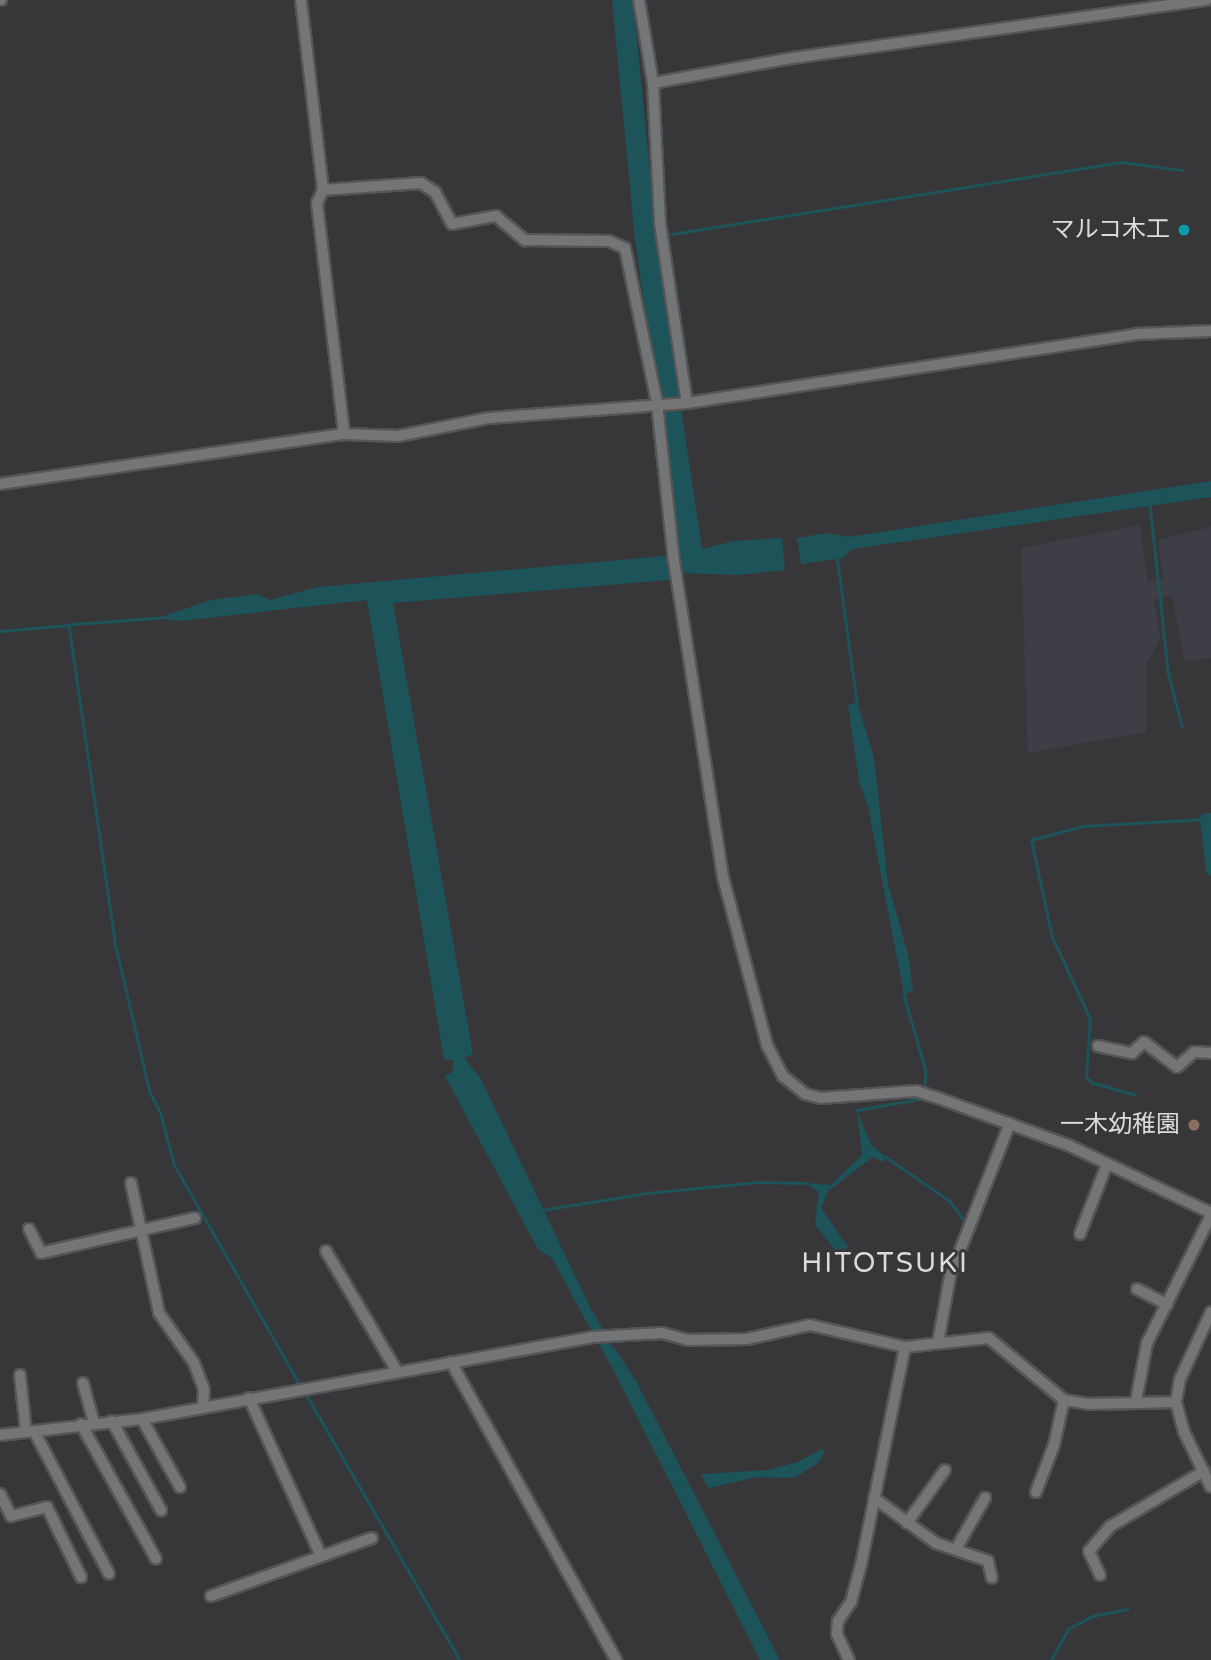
<!DOCTYPE html>
<html>
<head>
<meta charset="utf-8">
<style>
  body { margin:0 }
  #map { position:relative; width:1211px; height:1660px; overflow:hidden; background:#37373a; font-family:"Varela Round","Noto Sans JP",sans-serif }
  div>[style] { position:absolute }
  [style*='--x'] { left:calc(var(--x)*1px); top:calc(var(--y)*1px); width:calc(var(--w)*1px); rotate:calc(var(--a)*1deg) }
  .built>* { inset:0; background:#3e3e47 }
  .water>* { inset:0; background:#1c545a }
  .stream>* { height:2.5px; margin:-1.25px; padding:0 1.25px; transform-origin:1.25px; border-radius:1.25px; background:#1c545a }
  .canal>* { height:10px; margin:-5px; padding:0 5px; transform-origin:5px; border-radius:5px; background:#1c545a }
  .roads { filter:drop-shadow(2px 0 #555557) drop-shadow(-2px 0 #555557) drop-shadow(0 2px #555557) drop-shadow(0 -2px #555557) }
  .minor>* { height:10px; margin:-5px; padding:0 5px; transform-origin:5px; border-radius:5px; background:#737576 }
  .dots>* { width:19px; height:19px; translate:-50% -50%; box-sizing:border-box; border:4px solid #37373a; border-radius:50% }
  span { translate:-50% -50%; white-space:nowrap; text-align:center; line-height:1.15; -webkit-text-stroke:6px #37373a; paint-order:stroke }
  .poi-label { font-size:24px; color:#dbdbdd }
  .right { translate:-100% -50%; text-align:right }
  .quarter-label { font-size:28px; color:#dbdbdd; letter-spacing:2px }
</style>
</head>
<body>
<div id="map">
  <div class="built">
    <i style="clip-path:polygon(1140px 525px,1148px 583px,1163px 578px,1158px 540px,1211px 527px,1211px 658px,1184px 661px,1172px 595px,1154px 599px,1160px 639px,1146px 664px,1146px 732px,1028px 753px,1021px 548px)"></i>
  </div>
  <div class="water">
    <i style="clip-path:polygon(612px 0,633px 0,658px 253px,702px 549px,734px 541px,782px 538px,785px 570px,738px 575px,683px 573px,635px 240px)"></i>
    <i style="clip-path:polygon(1211px 481px,1211px 497px,852px 549px,843px 558px,801px 564px,797px 538px,826px 533px,848px 537px)"></i>
    <i style="clip-path:polygon(665px 556px,673px 577px,669px 580px,393px 603px,473px 1054px,464px 1058px,480px 1077px,599px 1326px,590px 1328px,552px 1258px,538px 1249px,445px 1076px,452px 1072px,454px 1060px,444px 1059px,367px 600px,179px 621px,158px 618px,211px 600px,257px 594px,270px 600px,318px 587px)"></i>
    <i style="clip-path:polygon(857px 702px,874px 757px,888px 884px,908px 954px,913px 990px,904px 995px,868px 806px,859px 782px,848px 705px)"></i>
    <i style="clip-path:polygon(857px 1110px,871px 1145px,886px 1157px,883px 1162px,873px 1157px,828px 1191px,821px 1208px,848px 1247px,840px 1256px,815px 1225px,819px 1192px,806px 1183px,831px 1185px,862px 1155px)"></i>
    <i style="clip-path:polygon(614px 1347px,636px 1381px,780px 1660px,760px 1660px,604px 1351px)"></i>
    <i style="clip-path:polygon(822px 1449px,825px 1451px,818px 1463px,794px 1478px,757px 1477px,708px 1488px,701px 1474px,768px 1470px,798px 1462px)"></i>
  </div>
  <div class="stream">
    <i style="--x:666;--y:235;--w:462;--a:-9.1"></i>
    <i style="--x:1122;--y:162;--w:61;--a:7.6"></i>
    <i style="--x:1150;--y:504;--w:168;--a:83.8"></i>
    <i style="--x:1168;--y:671;--w:57;--a:75.7"></i>
    <i style="--x:837;--y:556;--w:147;--a:82.2"></i>
    <i style="--x:160;--y:618;--w:91;--a:175.6"></i>
    <i style="--x:69;--y:625;--w:320;--a:81.7"></i>
    <i style="--x:115;--y:942;--w:154;--a:76.9"></i>
    <i style="--x:150;--y:1092;--w:25;--a:63"></i>
    <i style="--x:161;--y:1114;--w:52;--a:75.4"></i>
    <i style="--x:174;--y:1164;--w:258;--a:60.3"></i>
    <i style="--x:0;--y:631;--w:69;--a:-5"></i>
    <i style="--x:904;--y:995;--w:79;--a:73.9"></i>
    <i style="--x:926;--y:1071;--w:20;--a:93"></i>
    <i style="--x:1135;--y:1095;--w:45;--a:-164.4"></i>
    <i style="--x:1092;--y:1083;--w:8;--a:-135"></i>
    <i style="--x:1086;--y:1077;--w:58;--a:-86.1"></i>
    <i style="--x:1090;--y:1019;--w:90;--a:-114.9"></i>
    <i style="--x:1052;--y:937;--w:99;--a:-102.2"></i>
    <i style="--x:1031;--y:840;--w:54;--a:-15.1"></i>
    <i style="--x:1083;--y:826;--w:122;--a:-3.3"></i>
    <i style="--x:857;--y:1110;--w:69;--a:-10"></i>
    <i style="--x:886;--y:1157;--w:78;--a:34.5"></i>
    <i style="--x:950;--y:1201;--w:22;--a:54"></i>
    <i style="--x:542;--y:1210;--w:106;--a:-9.2"></i>
    <i style="--x:647;--y:1193;--w:114;--a:-5.6"></i>
    <i style="--x:760;--y:1182;--w:46;--a:1.2"></i>
    <i style="--x:306;--y:1394;--w:307;--a:59.9"></i>
    <i style="--x:1051;--y:1660;--w:35;--a:-61"></i>
    <i style="--x:1068;--y:1629;--w:27;--a:-28"></i>
    <i style="--x:1092;--y:1616;--w:36;--a:-11"></i>
  </div>
  <div class="canal">
    <i style="--x:1211;--y:818;--w:6;--a:171"></i>
    <i style="--x:1205;--y:819;--w:52;--a:83.4"></i>
    <i style="--x:590;--y:1316;--w:51;--a:61.9"></i>
  </div>
  <div class="roads">
    <div class="minor">
      <i style="--x:0;--y:0;--w:1;--a:0"></i>
      <i style="--x:301;--y:0;--w:191;--a:83.4"></i>
      <i style="--x:323;--y:190;--w:14;--a:115"></i>
      <i style="--x:317;--y:203;--w:233;--a:83.3"></i>
      <i style="--x:639;--y:0;--w:84;--a:80.4"></i>
      <i style="--x:653;--y:83;--w:140;--a:87.1"></i>
      <i style="--x:660;--y:223;--w:182;--a:81.5"></i>
      <i style="--x:653;--y:83;--w:141;--a:-10.2"></i>
      <i style="--x:792;--y:58;--w:419;--a:-8"></i>
      <i style="--x:323;--y:190;--w:98;--a:-4.1"></i>
      <i style="--x:421;--y:183;--w:17;--a:33"></i>
      <i style="--x:435;--y:192;--w:36;--a:62"></i>
      <i style="--x:452;--y:224;--w:45;--a:-10.3"></i>
      <i style="--x:496;--y:216;--w:38;--a:40"></i>
      <i style="--x:525;--y:240;--w:84;--a:0.7"></i>
      <i style="--x:609;--y:241;--w:17;--a:24"></i>
      <i style="--x:625;--y:248;--w:158;--a:78.3"></i>
      <i style="--x:657;--y:403;--w:159;--a:83.9"></i>
      <i style="--x:674;--y:561;--w:320;--a:81.2"></i>
      <i style="--x:723;--y:877;--w:174;--a:75.3"></i>
      <i style="--x:767;--y:1045;--w:35;--a:63"></i>
      <i style="--x:783;--y:1076;--w:28;--a:39"></i>
      <i style="--x:805;--y:1094;--w:16;--a:14"></i>
      <i style="--x:821;--y:1098;--w:95;--a:-4.2"></i>
      <i style="--x:916;--y:1091;--w:23;--a:18"></i>
      <i style="--x:938;--y:1098;--w:138;--a:19.9"></i>
      <i style="--x:1068;--y:1145;--w:158;--a:25.4"></i>
      <i style="--x:0;--y:484;--w:348;--a:-8.3"></i>
      <i style="--x:344;--y:434;--w:54;--a:2.1"></i>
      <i style="--x:398;--y:436;--w:93;--a:-11.2"></i>
      <i style="--x:489;--y:418;--w:199;--a:-4.3"></i>
      <i style="--x:687;--y:403;--w:454;--a:-8.7"></i>
      <i style="--x:1136;--y:334;--w:75;--a:-2.3"></i>
      <i style="--x:1098;--y:1046;--w:35;--a:12"></i>
      <i style="--x:1132;--y:1053;--w:16;--a:-43"></i>
      <i style="--x:1144;--y:1042;--w:41;--a:37.1"></i>
      <i style="--x:1177;--y:1067;--w:23;--a:-41"></i>
      <i style="--x:1194;--y:1052;--w:17;--a:3"></i>
      <i style="--x:131;--y:1183;--w:133;--a:77.8"></i>
      <i style="--x:159;--y:1313;--w:61;--a:55"></i>
      <i style="--x:194;--y:1363;--w:28;--a:69"></i>
      <i style="--x:204;--y:1389;--w:18;--a:93"></i>
      <i style="--x:29;--y:1229;--w:27;--a:63"></i>
      <i style="--x:41;--y:1253;--w:158;--a:-12.8"></i>
      <i style="--x:1080;--y:1234;--w:75;--a:-68.9"></i>
      <i style="--x:326;--y:1251;--w:139;--a:59.4"></i>
      <i style="--x:1137;--y:1289;--w:34;--a:27"></i>
      <i style="--x:1211;--y:1312;--w:74;--a:114.8"></i>
      <i style="--x:1180;--y:1379;--w:23;--a:100"></i>
      <i style="--x:1176;--y:1402;--w:31;--a:75"></i>
      <i style="--x:1184;--y:1432;--w:61;--a:63.9"></i>
      <i style="--x:938;--y:1343;--w:68;--a:-79.8"></i>
      <i style="--x:950;--y:1276;--w:164;--a:-68.6"></i>
      <i style="--x:451;--y:1362;--w:341;--a:61"></i>
      <i style="--x:20;--y:1375;--w:56;--a:83.9"></i>
      <i style="--x:83;--y:1383;--w:41;--a:74.6"></i>
      <i style="--x:249;--y:1398;--w:174;--a:65.5"></i>
      <i style="--x:1136;--y:1401;--w:59;--a:-79.3"></i>
      <i style="--x:1147;--y:1343;--w:143;--a:-63.4"></i>
      <i style="--x:142;--y:1419;--w:78;--a:60.8"></i>
      <i style="--x:112;--y:1421;--w:102;--a:61.2"></i>
      <i style="--x:81;--y:1424;--w:154;--a:60.9"></i>
      <i style="--x:34;--y:1431;--w:161;--a:62.3"></i>
      <i style="--x:0;--y:1435;--w:143;--a:-6.4"></i>
      <i style="--x:142;--y:1419;--w:457;--a:-10.3"></i>
      <i style="--x:592;--y:1337;--w:70;--a:-3.3"></i>
      <i style="--x:662;--y:1333;--w:27;--a:15"></i>
      <i style="--x:688;--y:1340;--w:59;--a:-1"></i>
      <i style="--x:747;--y:1339;--w:65;--a:-12.5"></i>
      <i style="--x:810;--y:1325;--w:98;--a:13"></i>
      <i style="--x:905;--y:1347;--w:84;--a:-6.1"></i>
      <i style="--x:989;--y:1338;--w:97;--a:39.6"></i>
      <i style="--x:1064;--y:1400;--w:25;--a:9"></i>
      <i style="--x:1089;--y:1404;--w:87;--a:-1.3"></i>
      <i style="--x:1036;--y:1492;--w:50;--a:-69"></i>
      <i style="--x:1054;--y:1445;--w:46;--a:-77.5"></i>
      <i style="--x:0;--y:1494;--w:25;--a:63"></i>
      <i style="--x:11;--y:1516;--w:37;--a:-14"></i>
      <i style="--x:47;--y:1507;--w:78;--a:64.1"></i>
      <i style="--x:874;--y:1498;--w:77;--a:36"></i>
      <i style="--x:936;--y:1543;--w:55;--a:19.1"></i>
      <i style="--x:988;--y:1561;--w:17;--a:77"></i>
      <i style="--x:907;--y:1523;--w:65;--a:-54.4"></i>
      <i style="--x:956;--y:1549;--w:59;--a:-60.4"></i>
      <i style="--x:1100;--y:1575;--w:26;--a:-115"></i>
      <i style="--x:1089;--y:1551;--w:33;--a:-49"></i>
      <i style="--x:1111;--y:1526;--w:108;--a:-30.6"></i>
      <i style="--x:211;--y:1596;--w:171;--a:-19.8"></i>
      <i style="--x:849;--y:1660;--w:29;--a:-115"></i>
      <i style="--x:837;--y:1634;--w:13;--a:-86"></i>
      <i style="--x:838;--y:1621;--w:23;--a:-56"></i>
      <i style="--x:851;--y:1602;--w:38;--a:-75"></i>
      <i style="--x:861;--y:1565;--w:222;--a:-78.6"></i>
    </div>
  </div>
  <div class="dots">
    <i style="left:1184px;top:230px;background:#0f9aa8"></i>
    <i style="left:1194px;top:1125px;background:#8d6e63"></i>
  </div>
  <div class="poi-label">
    <span class="right" style="left:1170px;top:230px">マルコ木工</span>
    <span class="right" style="left:1180px;top:1125px">一木幼稚園</span>
  </div>
  <div class="quarter-label">
    <span style="left:885px;top:1263px">HITOTSUKI</span>
  </div>
</div>
</body>
</html>
